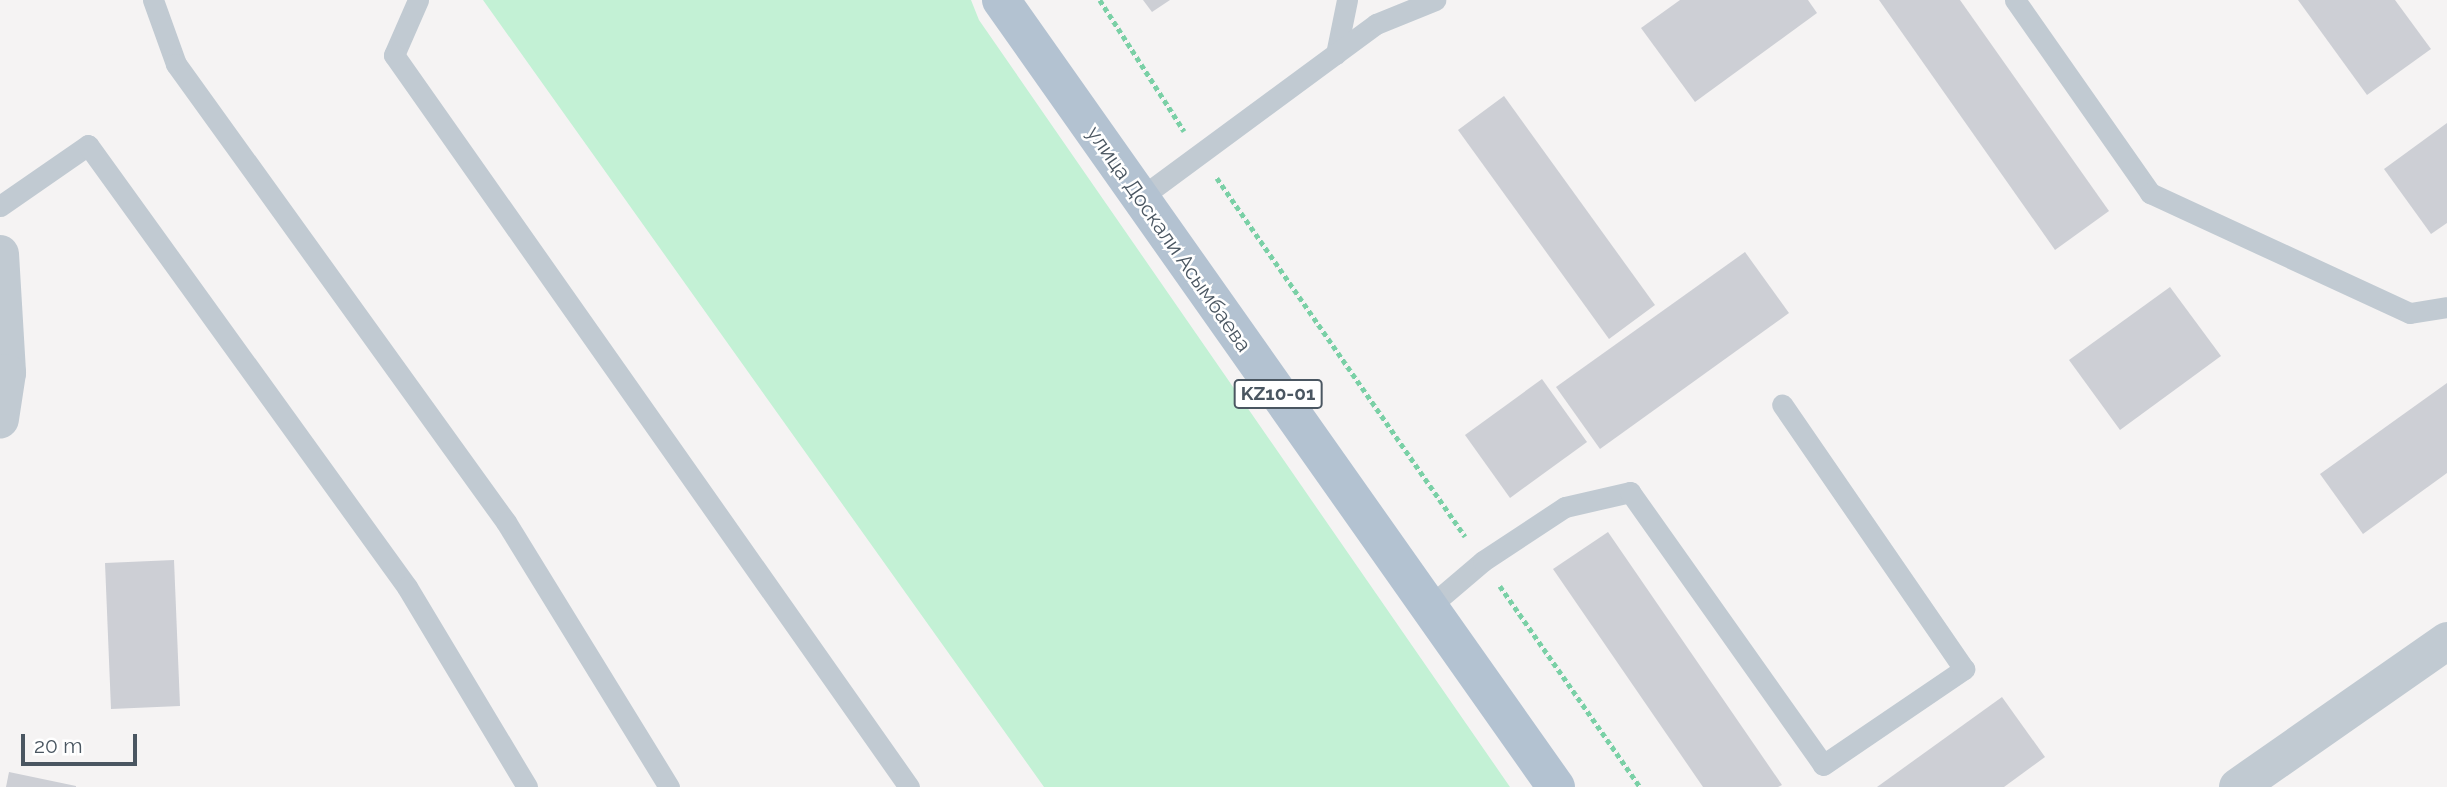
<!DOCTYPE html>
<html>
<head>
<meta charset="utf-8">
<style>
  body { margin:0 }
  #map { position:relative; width:2447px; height:787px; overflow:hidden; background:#f5f3f3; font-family:Raleway,sans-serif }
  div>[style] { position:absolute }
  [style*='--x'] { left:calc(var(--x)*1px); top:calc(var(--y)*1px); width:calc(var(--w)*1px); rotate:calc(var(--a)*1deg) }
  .green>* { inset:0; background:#c3f1d5 }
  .building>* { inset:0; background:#cdcfd5 }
  .path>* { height:4.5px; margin-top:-2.25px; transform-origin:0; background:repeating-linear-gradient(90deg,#7ad0a6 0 5px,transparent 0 8.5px) }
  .service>* { height:21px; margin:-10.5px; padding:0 10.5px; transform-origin:10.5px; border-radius:10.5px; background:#c1cad2 }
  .minor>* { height:38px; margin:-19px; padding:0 19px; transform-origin:19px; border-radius:19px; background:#c1cad2 }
  .tertiary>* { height:38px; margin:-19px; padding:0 19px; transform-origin:19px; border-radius:19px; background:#c1cad2 }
  .primary>* { height:38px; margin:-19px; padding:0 19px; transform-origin:19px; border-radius:19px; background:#b3c2d1 }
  span { translate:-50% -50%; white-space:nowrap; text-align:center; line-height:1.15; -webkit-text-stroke:5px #fff; paint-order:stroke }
  .shield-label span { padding:2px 5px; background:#fff; border:2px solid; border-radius:5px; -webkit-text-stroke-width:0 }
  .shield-label { font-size:19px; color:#4a5661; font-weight:700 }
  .street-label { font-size:21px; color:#4a5661 }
  .scale { position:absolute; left:21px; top:734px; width:116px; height:32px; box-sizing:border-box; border:4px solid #4a5661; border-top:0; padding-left:9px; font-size:21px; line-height:24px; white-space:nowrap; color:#4a5661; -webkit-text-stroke:5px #fff; paint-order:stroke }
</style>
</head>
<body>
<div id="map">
  <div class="green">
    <i style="clip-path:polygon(483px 0,971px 0,979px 20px,1510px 787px,1044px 787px)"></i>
  </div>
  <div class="building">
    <i style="clip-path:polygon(1143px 0,1170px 0,1152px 12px)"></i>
    <i style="clip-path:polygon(1680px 0,1808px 0,1817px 13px,1695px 102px,1641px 28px)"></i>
    <i style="clip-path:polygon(1879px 0,1960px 0,2109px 211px,2055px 250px)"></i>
    <i style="clip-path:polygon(2298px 0,2395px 0,2431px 49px,2367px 95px)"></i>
    <i style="clip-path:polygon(1504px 96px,1655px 305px,1609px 339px,1458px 130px)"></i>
    <i style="clip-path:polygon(2447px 123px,2447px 223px,2431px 234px,2384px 169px)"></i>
    <i style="clip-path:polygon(1745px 252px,1789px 313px,1600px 449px,1556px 387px)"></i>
    <i style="clip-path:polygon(2170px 287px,2221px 356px,2120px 430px,2069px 360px)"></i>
    <i style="clip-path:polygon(1542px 379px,1587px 442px,1510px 498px,1465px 435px)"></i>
    <i style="clip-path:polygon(2447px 383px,2447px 473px,2363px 534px,2320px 474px)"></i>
    <i style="clip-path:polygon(1608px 532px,1782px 785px,1778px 787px,1703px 787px,1553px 569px)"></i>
    <i style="clip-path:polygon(174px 560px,180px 706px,111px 709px,105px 563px)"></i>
    <i style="clip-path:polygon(2002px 697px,2045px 757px,2004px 787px,1877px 787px)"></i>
    <i style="clip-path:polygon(9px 772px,76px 786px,76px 787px,6px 787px)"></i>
  </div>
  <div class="path">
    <i style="--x:1100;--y:0;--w:156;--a:57.3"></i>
    <i style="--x:1217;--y:178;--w:436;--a:55.3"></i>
    <i style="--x:1500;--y:586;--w:245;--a:55.1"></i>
  </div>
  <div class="service">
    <i style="--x:153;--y:0;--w:68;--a:70.2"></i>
    <i style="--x:176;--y:64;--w:565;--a:54.23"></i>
    <i style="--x:506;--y:522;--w:311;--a:58.4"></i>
    <i style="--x:418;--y:0;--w:60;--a:113.6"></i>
    <i style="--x:394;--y:55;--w:895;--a:54.87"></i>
    <i style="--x:2015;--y:0;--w:236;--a:55"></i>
    <i style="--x:2150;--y:193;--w:286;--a:24.8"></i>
    <i style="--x:2410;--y:313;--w:37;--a:-9"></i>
    <i style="--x:1336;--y:54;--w:55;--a:-78.5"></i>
    <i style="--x:1140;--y:198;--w:293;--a:-36.4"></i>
    <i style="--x:1376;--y:24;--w:64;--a:-22.1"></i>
    <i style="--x:0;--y:206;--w:107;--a:-34.7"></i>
    <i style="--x:88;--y:145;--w:545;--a:54.18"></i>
    <i style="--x:407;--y:587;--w:233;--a:59"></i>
    <i style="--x:1429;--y:607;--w:71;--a:-40.4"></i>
    <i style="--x:1483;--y:561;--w:98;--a:-33.4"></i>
    <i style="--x:1565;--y:507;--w:67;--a:-13"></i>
    <i style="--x:1630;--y:492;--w:334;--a:54.7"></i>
    <i style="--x:1823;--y:765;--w:171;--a:-34.2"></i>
    <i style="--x:1964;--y:669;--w:321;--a:-124.5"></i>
  </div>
  <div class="minor">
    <i style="--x:0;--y:254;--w:119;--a:86.6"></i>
    <i style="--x:7;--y:373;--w:47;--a:98.7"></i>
  </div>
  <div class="tertiary">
    <i style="--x:2238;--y:787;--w:255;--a:-34.9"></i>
  </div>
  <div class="primary">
    <i style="--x:1001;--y:0;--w:963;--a:54.81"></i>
  </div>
  <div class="shield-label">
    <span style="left:1278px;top:394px">KZ10-01</span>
  </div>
  <div class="street-label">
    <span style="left:1169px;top:239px;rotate:55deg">улица Доскали Асымбаева</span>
  </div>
  <div class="scale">20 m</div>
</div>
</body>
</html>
